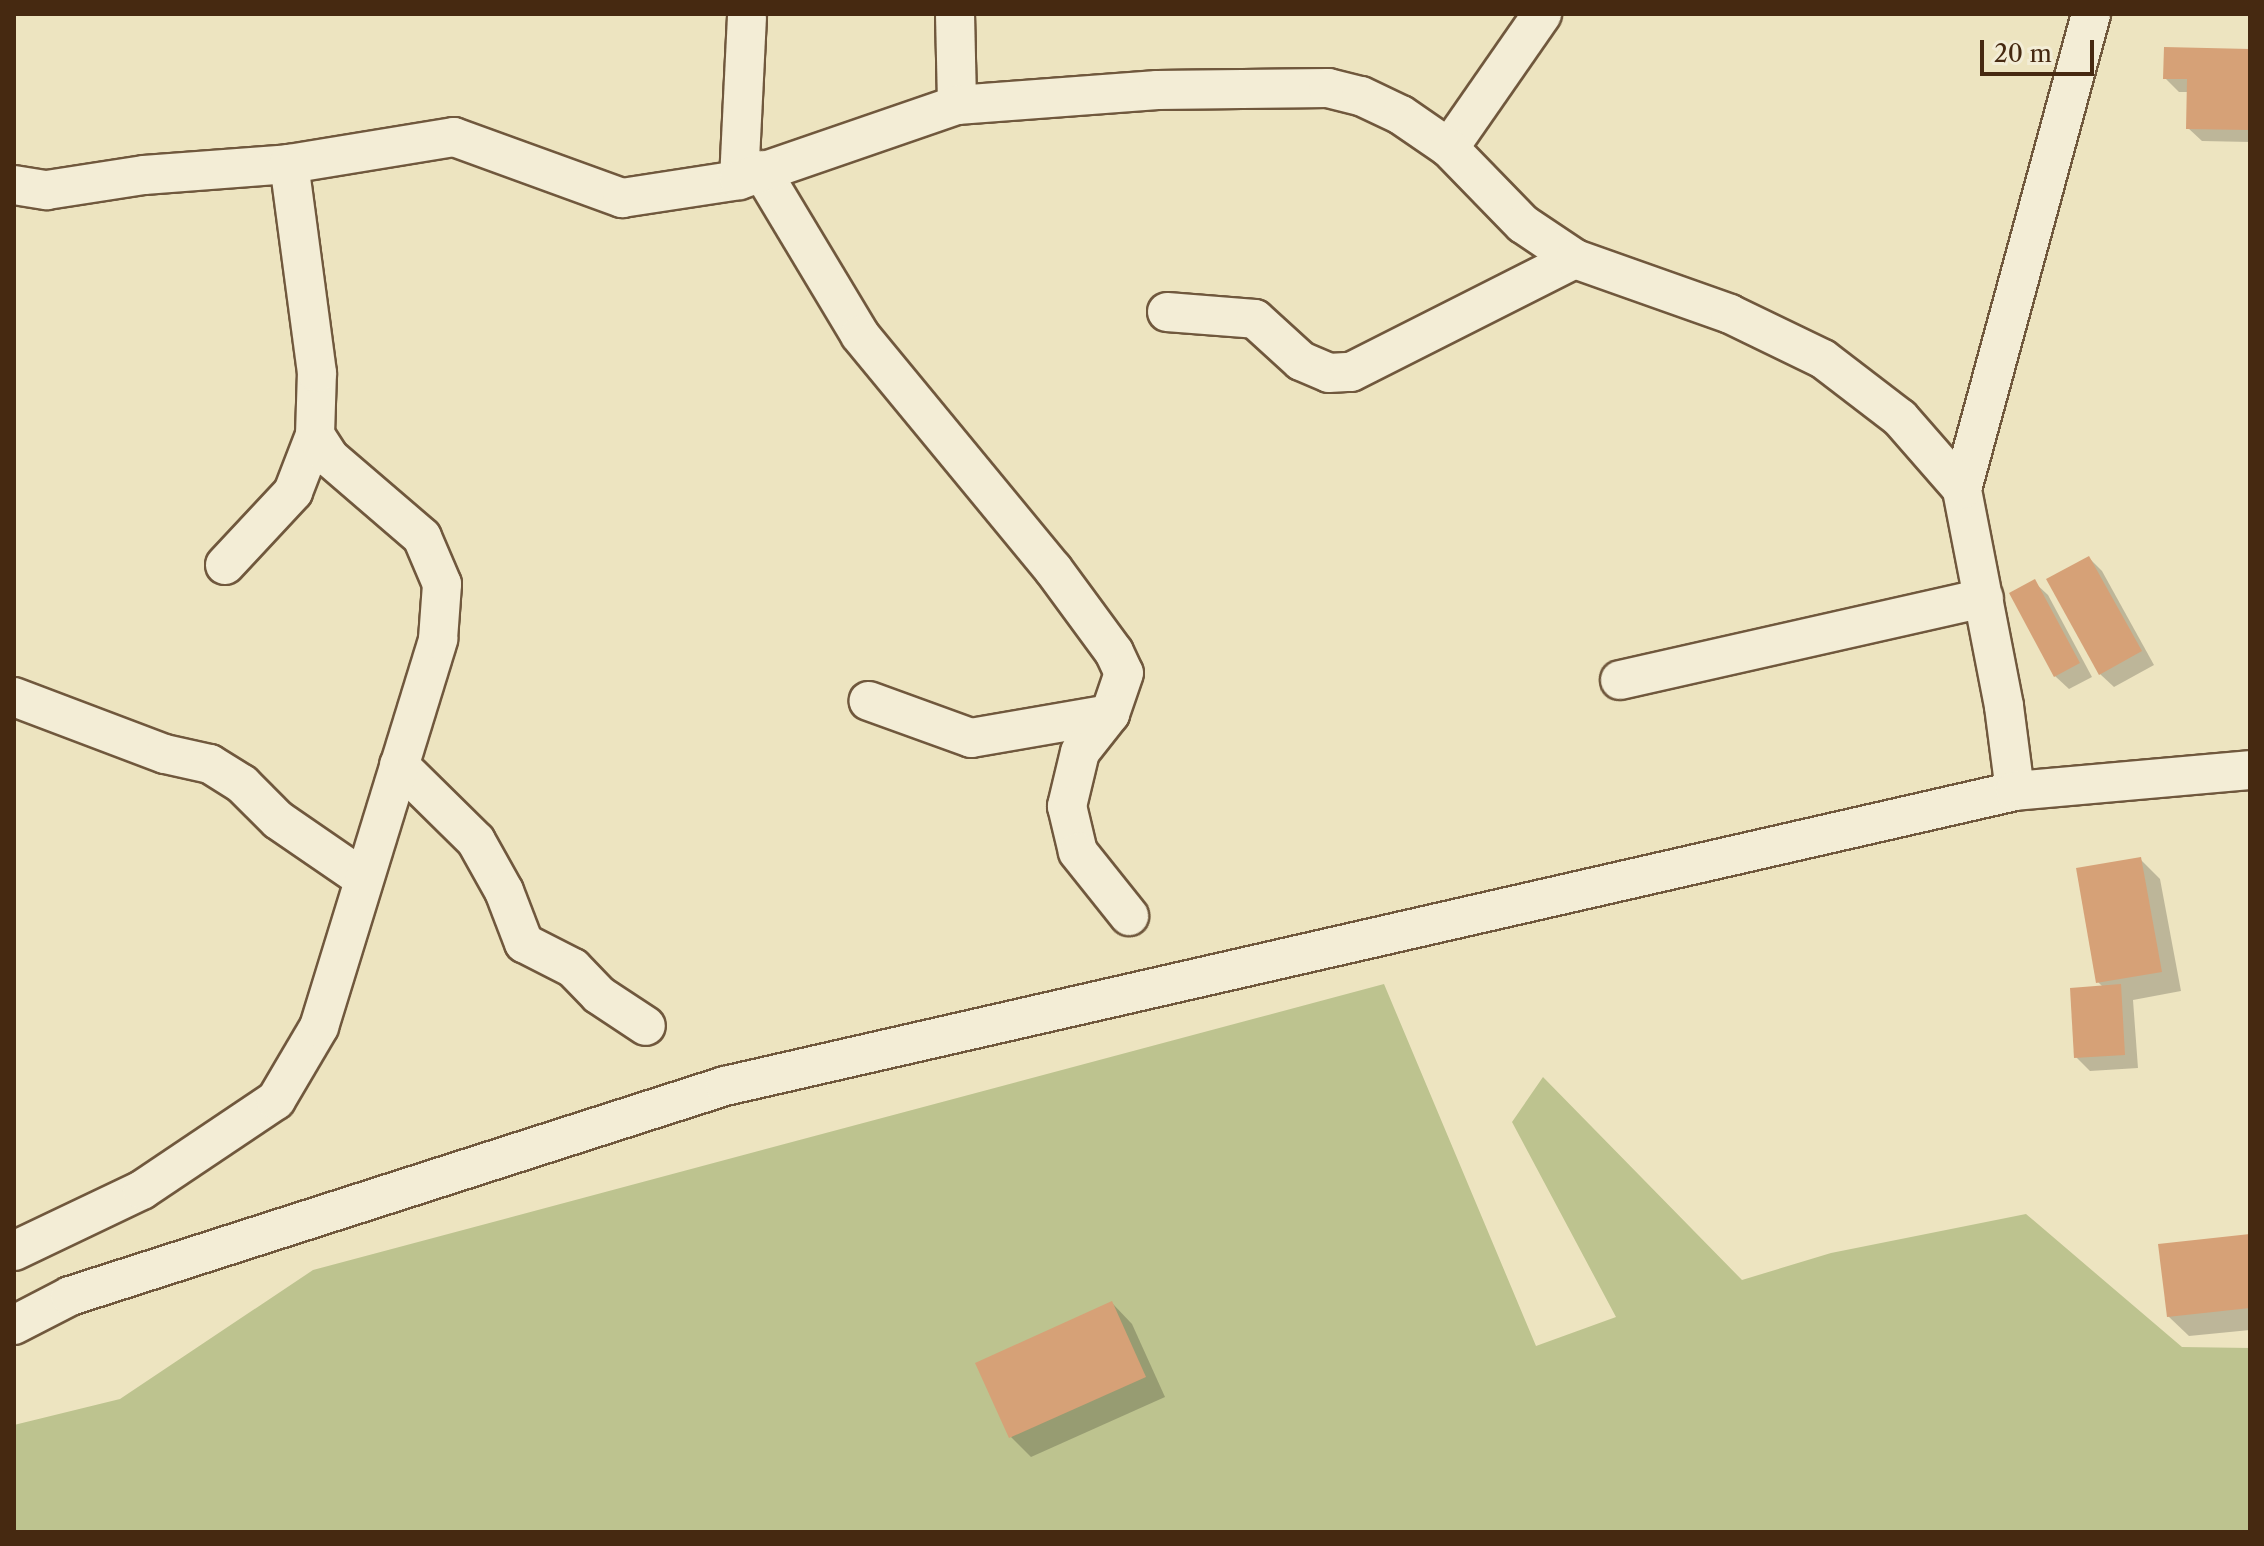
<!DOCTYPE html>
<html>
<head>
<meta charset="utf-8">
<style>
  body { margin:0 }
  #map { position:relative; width:2264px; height:1546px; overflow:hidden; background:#ede4c0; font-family:"Libre Caslon Text",serif }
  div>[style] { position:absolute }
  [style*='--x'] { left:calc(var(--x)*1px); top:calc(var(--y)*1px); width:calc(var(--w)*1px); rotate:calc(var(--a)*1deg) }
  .green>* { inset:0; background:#bdc38f }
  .shadow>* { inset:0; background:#0003 }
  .building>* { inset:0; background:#d6a177 }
  .roads { filter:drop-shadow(2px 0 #70583d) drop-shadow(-2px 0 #70583d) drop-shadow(0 2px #70583d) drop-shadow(0 -2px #70583d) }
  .minor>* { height:38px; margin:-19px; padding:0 19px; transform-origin:19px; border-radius:19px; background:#f3edd6 }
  span { translate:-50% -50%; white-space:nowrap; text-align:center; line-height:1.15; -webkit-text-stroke:7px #f3edd6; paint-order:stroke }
  .frame { position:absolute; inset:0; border:16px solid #462911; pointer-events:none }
  .scale { position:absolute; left:1980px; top:40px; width:114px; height:36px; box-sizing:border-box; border:4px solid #462911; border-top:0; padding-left:10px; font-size:24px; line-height:28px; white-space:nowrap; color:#462911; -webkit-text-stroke:6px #f3edd6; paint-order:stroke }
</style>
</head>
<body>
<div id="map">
  <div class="green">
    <i style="clip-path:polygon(1384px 984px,1536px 1346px,1616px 1317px,1512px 1122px,1543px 1077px,1742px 1280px,1831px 1253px,2026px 1214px,2182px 1347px,2250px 1348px,2250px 1532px,14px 1532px,14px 1425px,120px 1399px,313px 1270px)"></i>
  </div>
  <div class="shadow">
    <i style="clip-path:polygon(2250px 51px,2250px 142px,2202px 141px,2188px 128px,2189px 92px,2179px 92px,2165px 78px)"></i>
    <i style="clip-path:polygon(2089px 558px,2102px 571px,2154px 665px,2114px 687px,2100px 674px)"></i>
    <i style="clip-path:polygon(2034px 582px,2048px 595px,2092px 677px,2069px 689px,2055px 676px)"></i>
    <i style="clip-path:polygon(2140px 859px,2160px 879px,2181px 991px,2133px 1000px,2138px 1068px,2090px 1071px,2076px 1057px,2104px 988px,2098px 982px)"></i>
    <i style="clip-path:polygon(2250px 1236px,2250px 1330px,2189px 1336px,2168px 1316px)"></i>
    <i style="clip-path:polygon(1112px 1303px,1132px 1324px,1165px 1397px,1031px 1457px,1011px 1437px)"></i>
  </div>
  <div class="building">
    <i style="clip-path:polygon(2164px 47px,2250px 49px,2250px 130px,2186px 129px,2187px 79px,2163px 79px)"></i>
    <i style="clip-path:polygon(2089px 556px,2142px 651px,2099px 675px,2046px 579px)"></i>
    <i style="clip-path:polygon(2035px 579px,2080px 663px,2054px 677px,2009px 593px)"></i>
    <i style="clip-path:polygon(2141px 857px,2162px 972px,2096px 983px,2076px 868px)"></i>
    <i style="clip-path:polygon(2121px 984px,2125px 1055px,2074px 1058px,2070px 988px)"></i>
    <i style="clip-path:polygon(2250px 1234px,2250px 1308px,2167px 1317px,2158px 1244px)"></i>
    <i style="clip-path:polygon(1112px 1301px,1146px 1377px,1009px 1438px,975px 1363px)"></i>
  </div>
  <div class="roads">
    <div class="minor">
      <i style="--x:955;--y:14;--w:91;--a:88.7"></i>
      <i style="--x:1449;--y:148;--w:163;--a:-55.2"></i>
      <i style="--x:761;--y:170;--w:192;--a:59"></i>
      <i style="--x:860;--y:335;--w:303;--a:50.5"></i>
      <i style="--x:1053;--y:569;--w:103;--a:53.7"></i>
      <i style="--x:1114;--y:652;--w:23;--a:65"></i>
      <i style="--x:1124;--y:673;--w:43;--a:108.9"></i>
      <i style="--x:1110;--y:714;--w:141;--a:170.2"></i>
      <i style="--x:971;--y:738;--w:109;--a:-160.1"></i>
      <i style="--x:739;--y:180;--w:163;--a:-87.2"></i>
      <i style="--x:14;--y:185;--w:33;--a:9"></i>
      <i style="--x:47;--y:190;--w:98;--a:-8.8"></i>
      <i style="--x:144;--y:175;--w:145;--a:-4.3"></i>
      <i style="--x:1167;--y:312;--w:88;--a:4.5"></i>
      <i style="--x:1255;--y:319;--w:62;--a:42.4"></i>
      <i style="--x:1301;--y:361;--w:30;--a:23"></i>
      <i style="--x:1329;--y:373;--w:22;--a:-3"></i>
      <i style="--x:1351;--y:372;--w:251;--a:-26.8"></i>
      <i style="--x:225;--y:565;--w:100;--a:-47"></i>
      <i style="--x:293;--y:492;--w:61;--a:-68.9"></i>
      <i style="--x:1620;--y:680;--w:373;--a:-12.7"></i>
      <i style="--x:14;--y:697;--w:161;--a:20.7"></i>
      <i style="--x:165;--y:754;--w:46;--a:12.5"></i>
      <i style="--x:210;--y:764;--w:38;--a:32"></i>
      <i style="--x:242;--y:784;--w:51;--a:45"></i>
      <i style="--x:278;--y:820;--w:104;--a:34.5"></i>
      <i style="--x:1110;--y:714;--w:48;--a:128.3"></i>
      <i style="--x:1080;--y:752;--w:56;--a:103.5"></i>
      <i style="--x:1067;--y:806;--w:47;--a:76.6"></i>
      <i style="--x:1078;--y:852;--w:82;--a:51.4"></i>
      <i style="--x:399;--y:765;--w:108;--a:44.6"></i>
      <i style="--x:476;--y:841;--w:57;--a:60.8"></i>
      <i style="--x:504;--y:891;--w:56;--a:69"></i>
      <i style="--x:524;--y:943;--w:55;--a:27"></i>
      <i style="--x:573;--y:968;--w:37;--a:46"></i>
      <i style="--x:599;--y:995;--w:56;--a:33.4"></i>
      <i style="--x:2015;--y:791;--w:86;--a:-97.4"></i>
      <i style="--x:2004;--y:706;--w:221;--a:-101"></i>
      <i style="--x:1962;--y:489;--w:492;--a:-74.8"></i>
      <i style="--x:14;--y:1251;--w:142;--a:-25.5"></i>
      <i style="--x:142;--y:1190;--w:161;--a:-33.9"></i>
      <i style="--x:276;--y:1100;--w:85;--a:-59.5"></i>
      <i style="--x:319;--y:1027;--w:406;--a:-72.9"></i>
      <i style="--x:438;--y:639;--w:55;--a:-85.8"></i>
      <i style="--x:442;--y:584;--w:51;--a:-113.1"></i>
      <i style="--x:422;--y:537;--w:121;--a:-139.3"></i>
      <i style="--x:330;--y:458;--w:27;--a:-123"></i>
      <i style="--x:315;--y:435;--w:62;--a:-88.2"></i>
      <i style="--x:317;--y:373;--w:211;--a:-97.6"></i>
      <i style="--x:289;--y:164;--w:167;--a:-9.3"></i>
      <i style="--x:454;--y:137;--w:179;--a:20"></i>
      <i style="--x:622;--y:198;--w:118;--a:-8.7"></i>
      <i style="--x:739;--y:180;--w:231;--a:-19"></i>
      <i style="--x:957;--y:105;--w:201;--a:-4.3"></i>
      <i style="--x:1157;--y:90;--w:171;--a:-0.7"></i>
      <i style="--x:1328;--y:88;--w:34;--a:14"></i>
      <i style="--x:1361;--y:96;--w:44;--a:25.4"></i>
      <i style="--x:1401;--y:115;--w:58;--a:34.5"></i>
      <i style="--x:1449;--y:148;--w:106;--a:45.8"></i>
      <i style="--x:1523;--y:224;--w:63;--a:33.9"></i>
      <i style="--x:1575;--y:259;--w:164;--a:19.5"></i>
      <i style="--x:1730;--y:314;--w:103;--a:25.8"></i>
      <i style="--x:1823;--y:359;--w:97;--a:37.5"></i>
      <i style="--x:1900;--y:418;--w:94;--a:48.9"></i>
      <i style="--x:14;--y:1325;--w:63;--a:-27.4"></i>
      <i style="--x:70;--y:1296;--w:688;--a:-17.78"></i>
      <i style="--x:725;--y:1086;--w:1323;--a:-12.88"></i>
      <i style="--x:2015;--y:791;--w:236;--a:-5.1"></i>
    </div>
  </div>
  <div class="frame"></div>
  <div class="scale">20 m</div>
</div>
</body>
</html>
